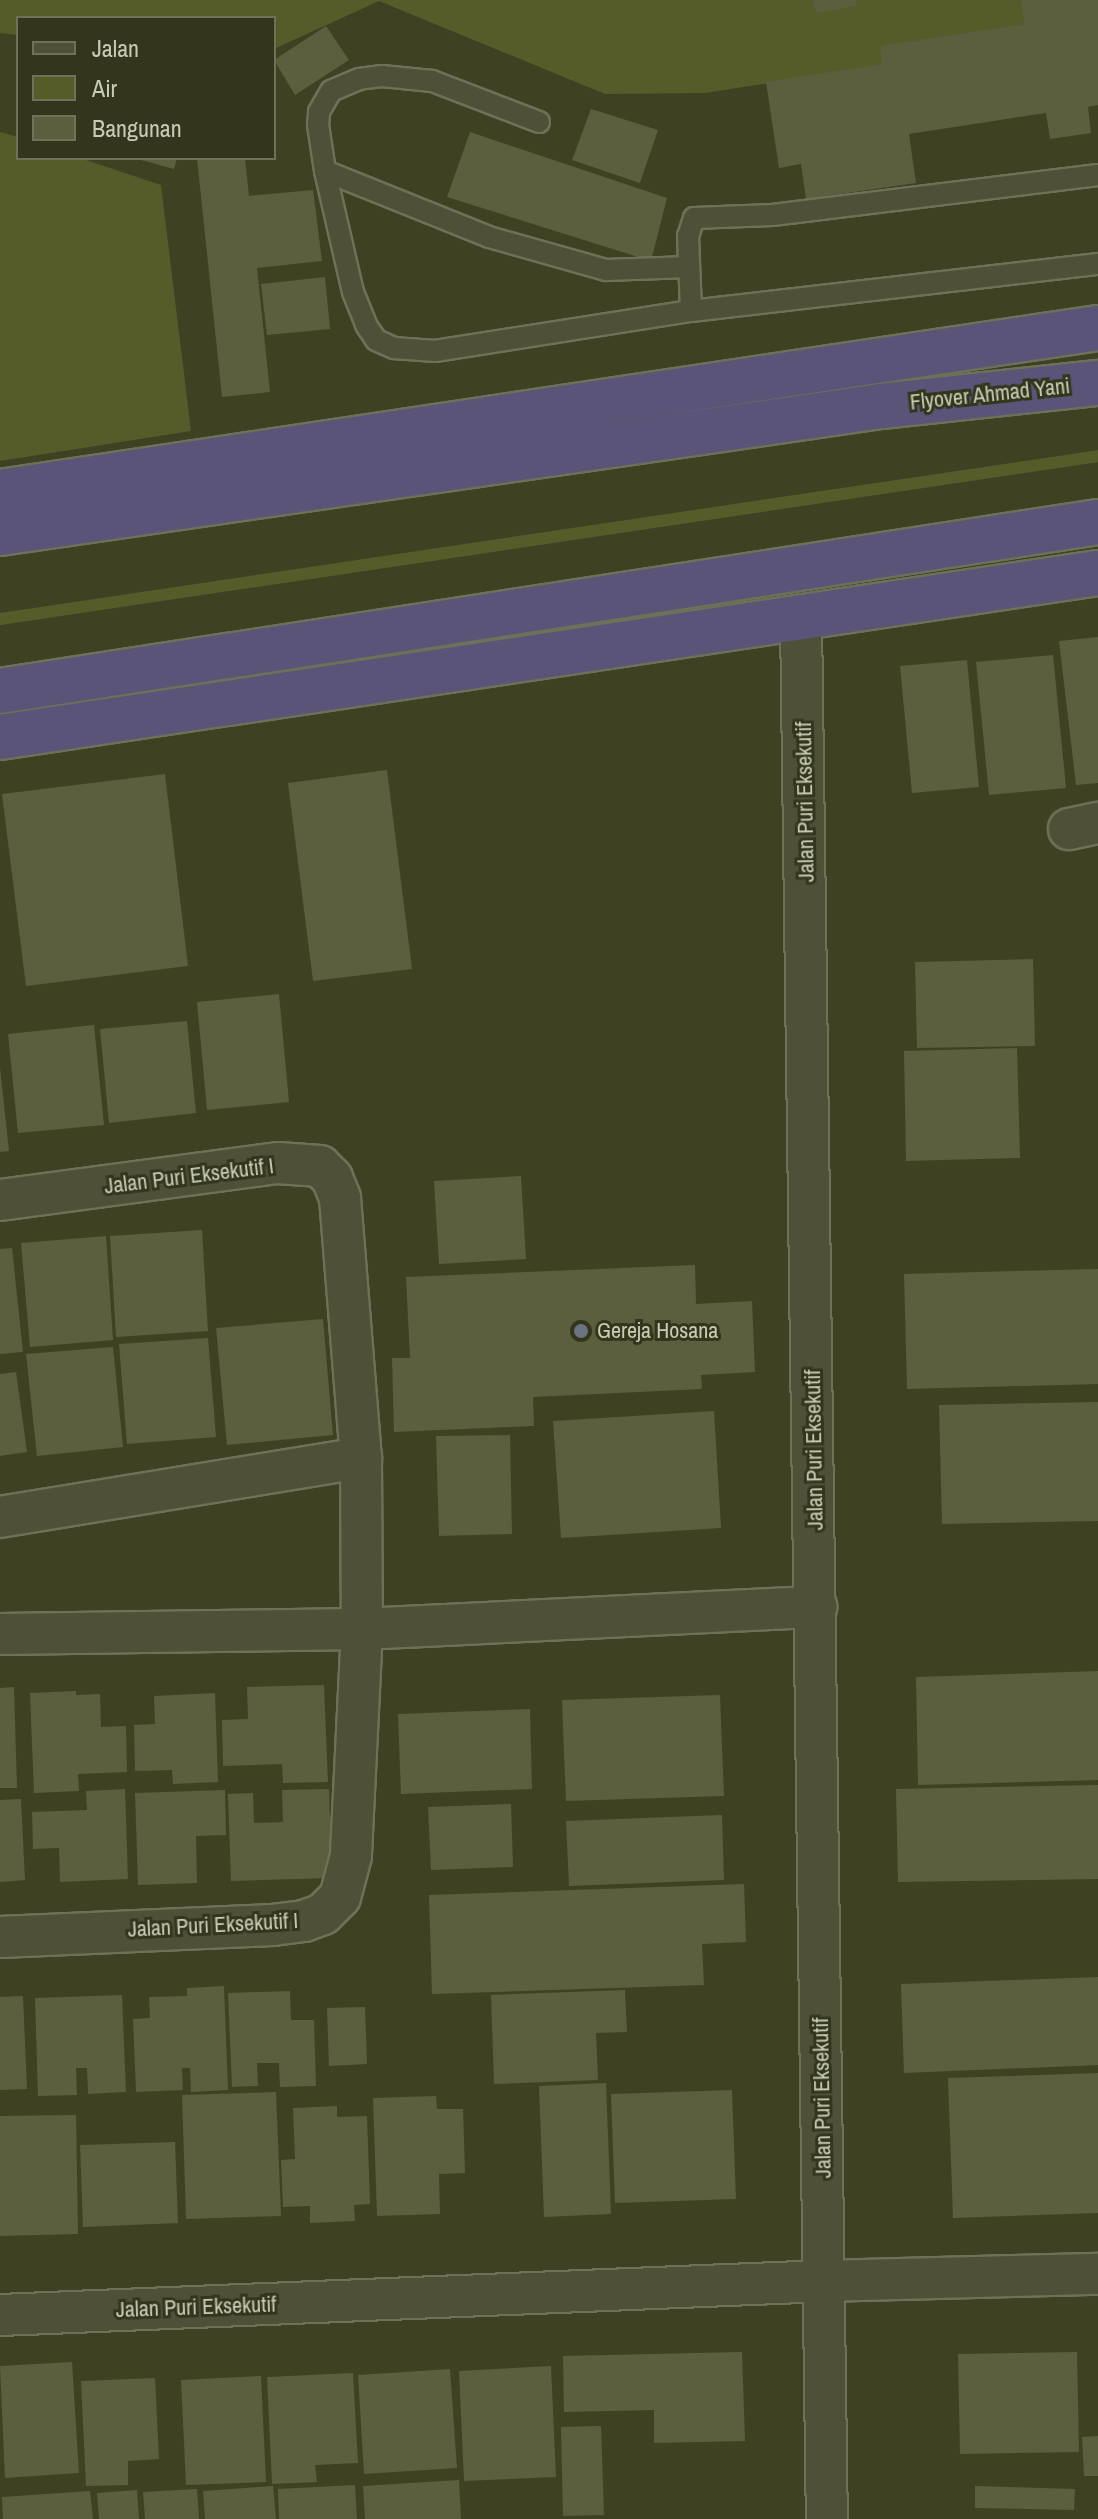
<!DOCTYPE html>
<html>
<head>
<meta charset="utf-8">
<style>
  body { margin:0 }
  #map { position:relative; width:1098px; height:2519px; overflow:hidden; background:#3e4223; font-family:"Archivo Narrow",sans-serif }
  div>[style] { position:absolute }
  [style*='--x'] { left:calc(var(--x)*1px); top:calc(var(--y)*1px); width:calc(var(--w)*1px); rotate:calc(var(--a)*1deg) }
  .water>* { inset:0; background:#555b29 }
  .stream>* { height:12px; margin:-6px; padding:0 6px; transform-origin:6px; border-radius:6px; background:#555b29 }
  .building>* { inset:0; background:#5b5f3d }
  .roads { filter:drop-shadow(2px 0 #6e7158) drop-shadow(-2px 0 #6e7158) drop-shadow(0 2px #6e7158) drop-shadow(0 -2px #6e7158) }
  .lane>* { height:20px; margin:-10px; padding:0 10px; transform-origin:10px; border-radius:10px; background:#4e5137 }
  .street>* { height:40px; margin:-20px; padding:0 20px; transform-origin:20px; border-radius:20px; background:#4e5137 }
  .highway>* { height:44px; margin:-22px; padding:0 22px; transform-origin:22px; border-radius:22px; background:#595478 }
  .dots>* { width:22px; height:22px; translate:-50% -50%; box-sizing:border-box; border:4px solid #33361c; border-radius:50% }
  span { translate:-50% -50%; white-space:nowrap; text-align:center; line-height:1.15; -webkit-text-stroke:6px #33361c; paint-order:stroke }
  .street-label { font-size:22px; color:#c8ccb4 }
  .poi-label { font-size:22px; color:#c8ccb4 }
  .left { translate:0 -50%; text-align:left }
  .legend { position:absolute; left:16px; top:16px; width:260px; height:144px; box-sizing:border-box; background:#33361c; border:2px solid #6f7259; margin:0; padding:10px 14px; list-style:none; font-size:24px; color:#c8ccb4 }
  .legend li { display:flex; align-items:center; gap:16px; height:40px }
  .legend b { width:40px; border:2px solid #6f7259 }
</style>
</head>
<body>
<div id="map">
  <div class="water">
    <i style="clip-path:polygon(0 0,1098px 0,1098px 32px,705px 93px,605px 94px,379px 1px,274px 49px,274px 18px,18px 18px,18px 35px,0 33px)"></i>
    <i style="clip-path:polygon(0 132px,18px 137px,18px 158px,80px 158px,161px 185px,191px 431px,0 461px)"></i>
  </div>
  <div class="stream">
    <i style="--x:0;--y:619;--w:1110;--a:-8.44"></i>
  </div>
  <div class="building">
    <i style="clip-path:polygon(813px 0,856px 0,857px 6px,816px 13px)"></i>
    <i style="clip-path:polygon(1021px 0,1098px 0,1098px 105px,1088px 107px,1091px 133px,1050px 139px,1046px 113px,909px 134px,916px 183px,806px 199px,801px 164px,779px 168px,766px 82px,882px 64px,880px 46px,1024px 24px)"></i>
    <i style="clip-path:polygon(326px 26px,349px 60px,295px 95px,274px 60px)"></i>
    <i style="clip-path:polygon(591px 109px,658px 130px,640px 183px,572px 160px)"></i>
    <i style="clip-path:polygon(470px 132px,667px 198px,651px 261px,447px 197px)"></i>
    <i style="clip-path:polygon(134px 158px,177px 158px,174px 169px)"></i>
    <i style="clip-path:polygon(197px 158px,245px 158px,249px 196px,313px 190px,322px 261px,257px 268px,270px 392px,222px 397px)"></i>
    <i style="clip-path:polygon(325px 277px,330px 329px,267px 335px,261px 284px)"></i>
    <i style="clip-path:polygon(1098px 637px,1098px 783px,1076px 785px,1059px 641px)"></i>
    <i style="clip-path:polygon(1053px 655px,1066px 788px,989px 795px,976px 662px)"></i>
    <i style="clip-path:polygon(967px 660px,979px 787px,912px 793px,900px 666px)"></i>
    <i style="clip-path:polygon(387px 770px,412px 969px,313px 981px,288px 783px)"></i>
    <i style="clip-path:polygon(165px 774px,188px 966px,26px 986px,2px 794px)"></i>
    <i style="clip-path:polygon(1033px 959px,1035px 1046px,917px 1048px,915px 962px)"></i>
    <i style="clip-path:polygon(279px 994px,289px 1102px,207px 1110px,197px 1002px)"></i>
    <i style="clip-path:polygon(187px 1021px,196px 1113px,109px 1123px,100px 1029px)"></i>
    <i style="clip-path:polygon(94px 1025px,104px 1125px,18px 1133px,8px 1034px)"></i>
    <i style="clip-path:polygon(1017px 1048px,1020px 1158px,906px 1161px,904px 1051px)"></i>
    <i style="clip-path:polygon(0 1068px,9px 1151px,0 1152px)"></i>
    <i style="clip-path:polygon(521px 1176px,526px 1259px,439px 1264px,434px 1181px)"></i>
    <i style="clip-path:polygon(202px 1230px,208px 1331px,116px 1337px,110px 1236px)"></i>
    <i style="clip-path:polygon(106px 1236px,113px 1340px,30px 1347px,21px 1243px)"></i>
    <i style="clip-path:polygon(12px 1248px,23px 1352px,0 1354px,0 1249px)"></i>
    <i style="clip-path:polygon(695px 1265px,696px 1304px,752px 1301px,755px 1372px,701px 1375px,702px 1389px,533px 1397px,534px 1426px,394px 1432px,392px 1358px,410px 1358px,406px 1277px)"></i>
    <i style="clip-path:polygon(1098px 1269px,1098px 1384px,907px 1389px,904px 1274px)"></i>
    <i style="clip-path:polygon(323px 1319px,333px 1435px,227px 1445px,216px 1328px)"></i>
    <i style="clip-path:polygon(208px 1338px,216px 1437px,127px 1444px,119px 1344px)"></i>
    <i style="clip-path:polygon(113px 1347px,123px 1447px,37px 1456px,26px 1354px)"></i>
    <i style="clip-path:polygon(16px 1372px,27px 1452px,0 1456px,0 1374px)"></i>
    <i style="clip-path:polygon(1098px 1402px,1098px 1521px,942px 1524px,939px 1405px)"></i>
    <i style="clip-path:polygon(714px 1411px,721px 1528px,561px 1538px,553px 1421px)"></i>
    <i style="clip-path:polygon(510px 1435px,512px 1534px,439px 1536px,436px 1436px)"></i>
    <i style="clip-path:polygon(1098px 1671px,1098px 1780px,918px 1785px,916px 1677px)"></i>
    <i style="clip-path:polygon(324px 1685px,328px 1782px,283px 1783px,282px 1764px,223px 1766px,222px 1720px,248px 1719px,247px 1687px)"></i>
    <i style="clip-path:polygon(14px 1687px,17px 1788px,0 1788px,0 1688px)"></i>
    <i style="clip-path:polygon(76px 1691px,76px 1695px,100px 1694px,101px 1727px,126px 1726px,127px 1772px,78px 1774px,79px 1791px,34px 1793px,30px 1693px)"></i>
    <i style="clip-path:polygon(215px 1693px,218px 1782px,173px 1784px,172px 1770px,135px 1771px,134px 1725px,155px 1724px,154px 1696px)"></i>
    <i style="clip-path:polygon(720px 1695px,724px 1796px,566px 1801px,562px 1700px)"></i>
    <i style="clip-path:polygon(530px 1709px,532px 1789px,401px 1794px,398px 1714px)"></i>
    <i style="clip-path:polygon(1098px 1785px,1098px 1879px,898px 1882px,896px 1789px)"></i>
    <i style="clip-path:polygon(125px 1789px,128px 1879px,60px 1882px,59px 1848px,33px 1849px,32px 1812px,87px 1810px,86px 1791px)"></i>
    <i style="clip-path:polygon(329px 1789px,332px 1878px,231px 1881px,228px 1794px,253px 1793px,254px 1823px,283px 1822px,282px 1790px)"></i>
    <i style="clip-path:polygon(225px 1790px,226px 1835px,196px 1836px,197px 1883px,138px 1885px,135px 1793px)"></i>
    <i style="clip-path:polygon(21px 1799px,25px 1880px,0 1882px,0 1800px)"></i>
    <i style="clip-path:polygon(511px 1804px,513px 1867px,431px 1870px,428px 1807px)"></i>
    <i style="clip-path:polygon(722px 1815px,724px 1880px,569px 1886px,566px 1821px)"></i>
    <i style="clip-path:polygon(744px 1884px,746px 1942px,702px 1944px,704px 1985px,432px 1994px,429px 1895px)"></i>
    <i style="clip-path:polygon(1098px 1977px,1098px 2065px,904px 2073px,901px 1984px)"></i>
    <i style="clip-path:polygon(224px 1986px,228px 2090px,191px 2092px,190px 2068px,182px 2068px,183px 2090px,136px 2092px,133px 2019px,150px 2018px,149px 1997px,187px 1996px,187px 1988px)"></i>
    <i style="clip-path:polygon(625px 1990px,627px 2032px,596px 2033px,598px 2080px,494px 2084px,491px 1995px)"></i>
    <i style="clip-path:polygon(290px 1991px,291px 2020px,314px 2020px,316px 2086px,280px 2087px,279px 2063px,257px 2063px,258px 2086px,232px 2087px,228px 1993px)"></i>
    <i style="clip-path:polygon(122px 1995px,126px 2092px,88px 2094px,87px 2068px,76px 2068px,77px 2095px,38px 2096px,35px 1998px)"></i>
    <i style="clip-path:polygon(23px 1996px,27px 2089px,0 2090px,0 1997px)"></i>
    <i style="clip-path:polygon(365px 2007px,367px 2064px,329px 2066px,327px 2008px)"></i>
    <i style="clip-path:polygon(1098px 2073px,1098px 2213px,953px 2218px,948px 2078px)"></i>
    <i style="clip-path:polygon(606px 2083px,611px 2214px,544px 2217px,539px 2086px)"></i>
    <i style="clip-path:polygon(732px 2090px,736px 2199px,615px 2203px,611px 2094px)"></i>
    <i style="clip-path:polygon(276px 2092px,281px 2216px,186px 2219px,182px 2095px)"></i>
    <i style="clip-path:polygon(436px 2096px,437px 2109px,463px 2109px,465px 2173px,439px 2174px,440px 2214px,377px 2216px,373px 2098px)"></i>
    <i style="clip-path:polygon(337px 2106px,337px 2117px,367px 2116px,370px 2204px,354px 2205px,355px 2221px,310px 2223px,310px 2206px,283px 2207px,281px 2160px,295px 2159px,293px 2108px)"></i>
    <i style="clip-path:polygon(76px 2115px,78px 2234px,0 2236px,0 2116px)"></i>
    <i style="clip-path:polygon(175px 2142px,178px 2223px,83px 2227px,80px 2145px)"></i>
    <i style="clip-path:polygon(742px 2352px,745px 2441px,654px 2443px,654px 2410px,564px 2412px,563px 2356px)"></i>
    <i style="clip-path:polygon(1077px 2352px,1079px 2452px,960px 2454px,958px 2354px)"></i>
    <i style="clip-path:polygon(72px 2362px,79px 2473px,5px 2478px,0 2366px)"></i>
    <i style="clip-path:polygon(551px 2366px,556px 2477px,464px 2481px,459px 2371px)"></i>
    <i style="clip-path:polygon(450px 2369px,457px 2468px,364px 2474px,358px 2375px)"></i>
    <i style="clip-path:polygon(353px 2373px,358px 2463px,315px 2465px,317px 2482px,272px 2484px,267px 2377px)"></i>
    <i style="clip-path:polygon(261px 2376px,266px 2482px,186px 2485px,181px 2380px)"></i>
    <i style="clip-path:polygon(155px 2378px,159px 2459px,128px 2461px,128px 2485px,86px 2486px,81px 2381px)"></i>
    <i style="clip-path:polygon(601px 2426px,604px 2515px,563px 2516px,561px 2427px)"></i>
    <i style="clip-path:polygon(1098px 2436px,1098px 2476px,1084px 2476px,1082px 2437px)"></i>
    <i style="clip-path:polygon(459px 2480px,461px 2519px,365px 2519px,363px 2486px)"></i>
    <i style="clip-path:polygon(355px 2485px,357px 2519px,279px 2519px,278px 2489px)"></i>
    <i style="clip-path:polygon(273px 2486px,276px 2519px,205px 2519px,203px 2491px)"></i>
    <i style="clip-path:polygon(975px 2486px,1075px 2489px,1074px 2510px,975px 2508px)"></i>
    <i style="clip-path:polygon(197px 2489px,199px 2519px,145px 2519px,143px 2492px)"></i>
    <i style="clip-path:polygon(137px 2490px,139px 2519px,99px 2519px,97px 2493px)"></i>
    <i style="clip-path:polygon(90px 2491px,93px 2519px,3px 2519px,2px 2497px)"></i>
  </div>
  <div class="roads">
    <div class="lane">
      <i style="--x:539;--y:122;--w:115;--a:-159"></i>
      <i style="--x:432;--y:81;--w:50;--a:-174.3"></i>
      <i style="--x:382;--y:76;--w:23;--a:173"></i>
      <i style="--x:359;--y:79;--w:30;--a:157"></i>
      <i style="--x:331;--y:91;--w:24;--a:120"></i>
      <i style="--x:319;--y:112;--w:13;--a:94"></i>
      <i style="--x:318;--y:125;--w:47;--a:81.3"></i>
      <i style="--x:325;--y:171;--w:177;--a:21.9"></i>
      <i style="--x:489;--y:237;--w:122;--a:15.8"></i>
      <i style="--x:606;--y:270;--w:83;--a:-2.1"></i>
      <i style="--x:325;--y:171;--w:124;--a:77"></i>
      <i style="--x:353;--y:292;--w:35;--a:68"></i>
      <i style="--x:366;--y:325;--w:18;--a:56"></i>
      <i style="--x:376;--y:340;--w:20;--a:24"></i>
      <i style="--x:394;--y:348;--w:41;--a:4.2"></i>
      <i style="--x:435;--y:351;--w:259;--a:-8.9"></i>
      <i style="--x:1098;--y:175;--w:328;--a:173"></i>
      <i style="--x:772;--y:215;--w:78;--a:177.8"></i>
      <i style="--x:694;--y:218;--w:19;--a:108"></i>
      <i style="--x:688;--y:236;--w:75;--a:87.7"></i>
      <i style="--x:691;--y:311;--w:410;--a:-6.6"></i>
    </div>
    <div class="street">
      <i style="--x:801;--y:619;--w:1900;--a:89.22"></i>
      <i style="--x:1069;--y:829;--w:30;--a:-12"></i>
      <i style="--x:0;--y:1200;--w:280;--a:-7.6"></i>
      <i style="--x:278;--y:1163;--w:42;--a:4.1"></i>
      <i style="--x:320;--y:1166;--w:17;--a:45"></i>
      <i style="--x:332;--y:1178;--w:22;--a:68"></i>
      <i style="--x:340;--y:1198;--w:261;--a:85.4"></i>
      <i style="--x:361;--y:1458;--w:171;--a:89.7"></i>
      <i style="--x:362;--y:1629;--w:227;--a:92.8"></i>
      <i style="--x:351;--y:1856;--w:42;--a:105"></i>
      <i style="--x:340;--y:1897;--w:24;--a:135"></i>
      <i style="--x:323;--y:1914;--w:20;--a:160"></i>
      <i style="--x:304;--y:1921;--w:31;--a:173"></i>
      <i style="--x:273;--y:1925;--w:273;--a:177.5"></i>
      <i style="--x:0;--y:1517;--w:366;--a:-9.3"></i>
      <i style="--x:0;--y:1634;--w:362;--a:-0.8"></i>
      <i style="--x:362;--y:1629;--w:455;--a:-2.8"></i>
      <i style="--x:0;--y:2315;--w:825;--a:-2.36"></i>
      <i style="--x:824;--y:2281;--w:274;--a:-1.5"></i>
    </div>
    <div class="highway">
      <i style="--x:0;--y:492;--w:1110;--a:-8.5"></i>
      <i style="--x:0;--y:533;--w:890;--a:-8.2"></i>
      <i style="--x:881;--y:406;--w:218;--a:-6.1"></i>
      <i style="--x:0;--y:691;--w:1111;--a:-8.75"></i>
      <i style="--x:0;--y:737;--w:1110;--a:-8.5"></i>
    </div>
  </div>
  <div class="dots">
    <i style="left:581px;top:1331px;background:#6b7280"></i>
  </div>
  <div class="street-label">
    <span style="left:990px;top:394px;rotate:-6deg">Flyover Ahmad Yani</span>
    <span style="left:805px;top:802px;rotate:-91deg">Jalan Puri Eksekutif</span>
    <span style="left:189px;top:1176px;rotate:-7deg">Jalan Puri Eksekutif I</span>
    <span style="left:814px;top:1450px;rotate:-91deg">Jalan Puri Eksekutif</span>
    <span style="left:213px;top:1925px;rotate:-3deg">Jalan Puri Eksekutif I</span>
    <span style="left:822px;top:2098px;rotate:-91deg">Jalan Puri Eksekutif</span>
    <span style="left:196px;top:2307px;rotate:-2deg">Jalan Puri Eksekutif</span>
  </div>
  <div class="poi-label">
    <span class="left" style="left:597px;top:1331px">Gereja Hosana</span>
  </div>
  <ul class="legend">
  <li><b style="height:10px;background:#4e5137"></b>Jalan</li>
  <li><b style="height:22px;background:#555b29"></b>Air</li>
  <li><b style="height:22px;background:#5b5f3d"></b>Bangunan</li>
  </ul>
</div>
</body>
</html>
